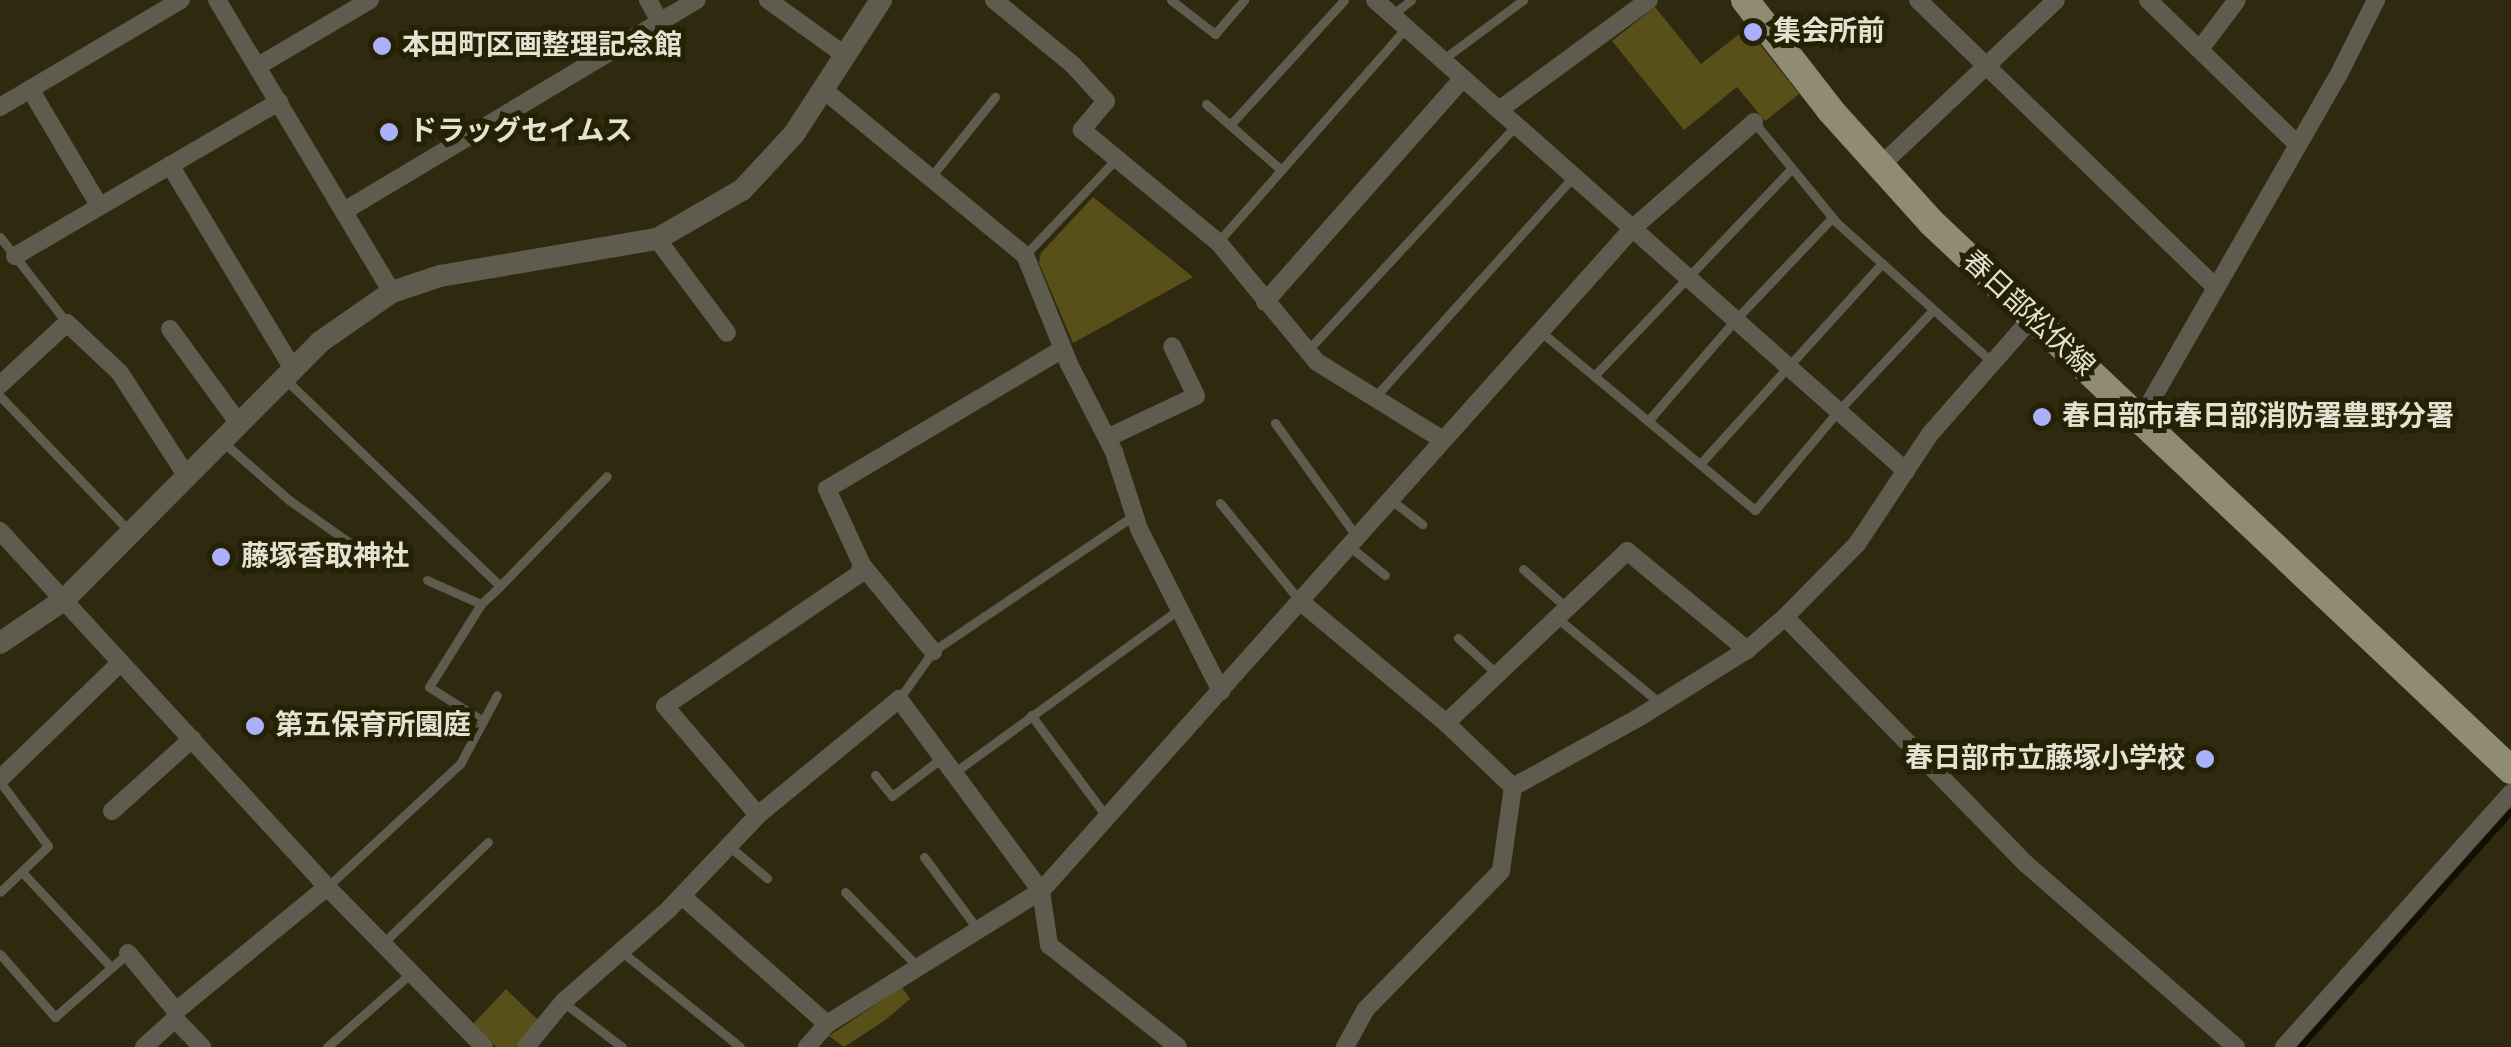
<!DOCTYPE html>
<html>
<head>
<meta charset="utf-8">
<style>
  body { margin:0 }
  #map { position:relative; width:2511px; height:1047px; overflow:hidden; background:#2f2a0f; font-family:"Sofia Sans Condensed","Noto Sans JP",sans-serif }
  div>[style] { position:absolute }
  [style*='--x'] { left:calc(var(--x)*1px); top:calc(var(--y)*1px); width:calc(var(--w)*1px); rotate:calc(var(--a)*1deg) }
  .green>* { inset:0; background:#595019 }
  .stream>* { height:6px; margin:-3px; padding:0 3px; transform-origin:3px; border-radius:3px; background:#110f04 }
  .service>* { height:9px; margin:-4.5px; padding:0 4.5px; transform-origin:4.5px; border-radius:4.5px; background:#5e5c4f }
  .minor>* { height:18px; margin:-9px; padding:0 9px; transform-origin:9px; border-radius:9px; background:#5e5c4f }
  .tertiary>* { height:22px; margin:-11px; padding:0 11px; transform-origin:11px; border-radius:11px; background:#5e5c4f }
  .primary>* { height:28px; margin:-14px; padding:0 14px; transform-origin:14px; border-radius:14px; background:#908c73 }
  .dots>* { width:28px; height:28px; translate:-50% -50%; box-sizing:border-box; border:5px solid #252105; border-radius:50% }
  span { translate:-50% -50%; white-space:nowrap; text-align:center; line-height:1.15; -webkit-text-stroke:10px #252105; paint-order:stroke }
  .poi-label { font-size:28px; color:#e4e2d1; font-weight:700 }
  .left { translate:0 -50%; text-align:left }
  .right { translate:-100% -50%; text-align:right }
  .street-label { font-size:28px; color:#e4e2d1 }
</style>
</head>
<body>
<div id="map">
  <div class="green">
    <i style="clip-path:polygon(1655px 7px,1701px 64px,1747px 28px,1799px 94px,1765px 121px,1737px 87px,1684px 130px,1612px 41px)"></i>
    <i style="clip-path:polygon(1093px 197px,1193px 277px,1073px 343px,1039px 263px,1041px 253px)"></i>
    <i style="clip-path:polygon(902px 987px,910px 999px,884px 1021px,844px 1047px,829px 1036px)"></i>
    <i style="clip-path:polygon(506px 989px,539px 1021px,516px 1047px,496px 1047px,473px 1024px)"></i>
  </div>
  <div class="stream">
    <i style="--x:2301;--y:1047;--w:315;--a:-48.2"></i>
  </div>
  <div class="service">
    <i style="--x:1171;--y:0;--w:56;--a:37.7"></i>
    <i style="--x:1215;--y:34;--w:45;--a:-49.5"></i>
    <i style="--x:1392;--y:15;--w:24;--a:-38"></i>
    <i style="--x:1442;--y:60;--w:101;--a:-36.5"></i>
    <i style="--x:1206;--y:104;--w:100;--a:41.3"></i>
    <i style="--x:1754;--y:122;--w:129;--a:50.6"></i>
    <i style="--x:1836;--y:222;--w:212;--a:41.9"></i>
    <i style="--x:1230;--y:125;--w:169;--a:-47.6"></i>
    <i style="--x:930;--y:178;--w:104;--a:-51.3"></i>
    <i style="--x:0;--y:237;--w:109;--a:52.1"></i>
    <i style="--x:1218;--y:242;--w:285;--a:-48.7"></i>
    <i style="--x:1025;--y:255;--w:131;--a:-46.5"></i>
    <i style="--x:1540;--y:331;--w:280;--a:39.8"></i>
    <i style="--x:1755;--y:510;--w:131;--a:-50"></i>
    <i style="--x:1839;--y:410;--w:137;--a:-46.8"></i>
    <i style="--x:1307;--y:351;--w:308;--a:-47.2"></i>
    <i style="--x:1594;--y:376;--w:284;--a:-46.4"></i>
    <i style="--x:285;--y:379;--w:298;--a:43.9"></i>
    <i style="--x:500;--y:586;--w:153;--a:-45.8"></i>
    <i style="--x:0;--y:396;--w:187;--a:46.3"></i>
    <i style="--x:1374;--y:398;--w:297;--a:-48"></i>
    <i style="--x:1648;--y:421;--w:135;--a:-49.2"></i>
    <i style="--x:1736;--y:319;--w:139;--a:-46.5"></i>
    <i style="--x:1275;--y:423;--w:140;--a:54.3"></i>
    <i style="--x:223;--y:442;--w:88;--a:41.3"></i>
    <i style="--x:289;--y:500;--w:83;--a:35.2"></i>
    <i style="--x:1700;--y:464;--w:271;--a:-47.8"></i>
    <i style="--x:1390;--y:499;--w:41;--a:38"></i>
    <i style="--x:1220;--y:503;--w:125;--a:50.8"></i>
    <i style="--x:1349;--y:546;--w:46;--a:38.9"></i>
    <i style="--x:1523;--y:569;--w:59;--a:41.6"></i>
    <i style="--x:427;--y:580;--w:59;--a:24"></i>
    <i style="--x:481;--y:604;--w:26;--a:-43"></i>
    <i style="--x:481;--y:604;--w:98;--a:122.1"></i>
    <i style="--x:429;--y:687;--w:64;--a:32.2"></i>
    <i style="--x:1557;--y:618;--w:135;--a:39.6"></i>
    <i style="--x:1458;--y:638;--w:53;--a:42.7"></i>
    <i style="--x:899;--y:699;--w:59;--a:-54.7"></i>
    <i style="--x:933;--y:651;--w:244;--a:-34"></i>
    <i style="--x:1031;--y:715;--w:126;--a:53.4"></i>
    <i style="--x:955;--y:772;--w:277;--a:-36"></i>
    <i style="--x:875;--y:775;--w:27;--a:51"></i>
    <i style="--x:892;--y:796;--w:64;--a:-37.4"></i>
    <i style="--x:0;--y:782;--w:80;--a:53.1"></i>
    <i style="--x:48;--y:846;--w:66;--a:136.2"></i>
    <i style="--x:729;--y:846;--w:50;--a:40.1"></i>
    <i style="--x:924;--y:857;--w:92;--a:53.4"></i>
    <i style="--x:22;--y:872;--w:130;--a:46.9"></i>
    <i style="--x:327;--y:887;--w:181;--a:-42.8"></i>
    <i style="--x:460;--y:764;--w:78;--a:-61.8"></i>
    <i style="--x:845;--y:892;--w:107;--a:45.8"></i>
    <i style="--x:382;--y:944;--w:147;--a:-43.9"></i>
    <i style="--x:622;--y:952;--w:151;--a:38.8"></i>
    <i style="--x:0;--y:954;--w:84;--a:48.9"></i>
    <i style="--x:55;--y:1017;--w:97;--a:-41.2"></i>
    <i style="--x:563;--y:1002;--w:74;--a:37.3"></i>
    <i style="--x:327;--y:1047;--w:111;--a:-41.3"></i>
  </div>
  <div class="minor">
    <i style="--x:217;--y:0;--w:340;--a:59.1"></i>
    <i style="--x:648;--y:0;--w:26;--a:61"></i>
    <i style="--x:768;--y:0;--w:96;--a:35.7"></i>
    <i style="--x:994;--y:0;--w:102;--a:39.4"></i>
    <i style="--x:1073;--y:65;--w:49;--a:47.5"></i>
    <i style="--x:1106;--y:101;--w:38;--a:130"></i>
    <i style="--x:1082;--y:130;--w:176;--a:39.5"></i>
    <i style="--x:1218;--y:242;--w:156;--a:50.5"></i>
    <i style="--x:1317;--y:362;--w:146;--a:31.8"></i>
    <i style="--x:1375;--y:0;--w:710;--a:41.57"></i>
    <i style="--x:1918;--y:0;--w:414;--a:44"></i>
    <i style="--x:2148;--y:0;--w:207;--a:44"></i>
    <i style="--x:2200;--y:49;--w:61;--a:-52.9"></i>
    <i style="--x:258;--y:66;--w:130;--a:-30.5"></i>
    <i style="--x:30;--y:89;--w:135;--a:59.3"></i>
    <i style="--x:825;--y:91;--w:259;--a:39.4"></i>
    <i style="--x:1025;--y:255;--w:118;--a:68"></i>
    <i style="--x:1069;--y:364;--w:99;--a:62.9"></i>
    <i style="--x:1114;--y:452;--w:81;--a:72"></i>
    <i style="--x:1139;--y:529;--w:182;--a:63.2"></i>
    <i style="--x:0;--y:107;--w:210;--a:-30.6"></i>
    <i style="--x:1499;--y:110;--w:186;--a:-36.3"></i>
    <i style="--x:170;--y:165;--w:236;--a:58.9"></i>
    <i style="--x:1879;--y:167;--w:243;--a:-43.3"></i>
    <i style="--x:344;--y:211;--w:411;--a:-30.9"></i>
    <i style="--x:657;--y:239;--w:117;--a:53.3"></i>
    <i style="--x:15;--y:256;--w:306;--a:-30.3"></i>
    <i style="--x:1265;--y:302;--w:299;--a:-48.5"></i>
    <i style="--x:170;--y:329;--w:114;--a:53.9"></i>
    <i style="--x:0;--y:385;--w:91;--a:-42.8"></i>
    <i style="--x:67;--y:323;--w:73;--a:43.3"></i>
    <i style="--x:120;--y:373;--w:121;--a:57.1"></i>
    <i style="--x:2140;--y:420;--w:399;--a:-60.1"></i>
    <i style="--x:2339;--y:74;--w:83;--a:-63.4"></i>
    <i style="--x:1107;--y:438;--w:98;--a:-25.3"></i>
    <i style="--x:1196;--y:396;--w:55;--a:-115.6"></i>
    <i style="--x:0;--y:531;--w:483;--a:47.4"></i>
    <i style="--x:327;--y:887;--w:224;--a:45.5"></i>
    <i style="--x:862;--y:565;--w:112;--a:50.5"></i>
    <i style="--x:1301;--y:602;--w:189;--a:39.8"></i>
    <i style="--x:1446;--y:723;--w:93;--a:43.7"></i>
    <i style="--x:1785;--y:617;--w:344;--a:45.7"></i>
    <i style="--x:2025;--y:863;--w:280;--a:41.1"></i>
    <i style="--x:1446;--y:723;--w:250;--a:-43.5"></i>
    <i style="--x:1627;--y:551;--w:156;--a:39.5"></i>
    <i style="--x:0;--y:779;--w:168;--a:-44"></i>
    <i style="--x:1513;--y:787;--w:143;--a:-28.9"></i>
    <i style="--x:1638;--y:718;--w:128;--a:-32"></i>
    <i style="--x:1747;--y:650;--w:50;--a:-41"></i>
    <i style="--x:1785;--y:617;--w:103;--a:-45.4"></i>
    <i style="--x:1857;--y:544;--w:132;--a:-56.4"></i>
    <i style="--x:1930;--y:434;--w:154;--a:-48.7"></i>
    <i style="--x:112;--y:811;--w:108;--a:-42"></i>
    <i style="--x:758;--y:815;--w:143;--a:-130.5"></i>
    <i style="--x:665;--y:706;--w:233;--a:-34.2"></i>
    <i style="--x:858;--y:575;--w:11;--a:-68"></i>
    <i style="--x:862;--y:565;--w:84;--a:-114.7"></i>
    <i style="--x:827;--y:489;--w:274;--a:-30.7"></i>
    <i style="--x:682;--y:896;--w:193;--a:41.4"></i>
    <i style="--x:128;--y:953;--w:75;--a:50.4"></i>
    <i style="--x:175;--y:1019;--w:39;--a:46"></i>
    <i style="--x:144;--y:1047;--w:42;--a:-42.1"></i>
    <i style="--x:175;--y:1019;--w:8;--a:-83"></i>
    <i style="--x:176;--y:1011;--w:195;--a:-39.4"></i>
    <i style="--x:526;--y:1047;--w:58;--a:-50.6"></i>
    <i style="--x:563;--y:1002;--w:140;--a:-41.2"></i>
    <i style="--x:668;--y:910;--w:131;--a:-46.5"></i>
    <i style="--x:758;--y:815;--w:183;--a:-39.4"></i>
    <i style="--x:899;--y:699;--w:239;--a:53.5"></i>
    <i style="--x:1041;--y:891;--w:55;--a:81.6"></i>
    <i style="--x:1049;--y:945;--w:164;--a:38.3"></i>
    <i style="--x:807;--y:1047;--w:30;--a:-49"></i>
    <i style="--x:827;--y:1024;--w:252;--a:-31.9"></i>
    <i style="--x:1041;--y:891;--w:889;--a:-48.24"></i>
    <i style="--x:1633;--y:228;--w:161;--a:-41.2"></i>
    <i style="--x:1345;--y:1047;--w:43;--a:-61.1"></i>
    <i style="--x:1366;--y:1009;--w:193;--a:-45.6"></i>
    <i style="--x:1501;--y:871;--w:85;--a:-81.9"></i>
    <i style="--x:2284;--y:1047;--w:341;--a:-48.2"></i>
  </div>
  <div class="tertiary">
    <i style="--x:0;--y:643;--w:78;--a:-34.1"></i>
    <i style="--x:65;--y:599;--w:362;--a:-45.2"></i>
    <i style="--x:320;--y:342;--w:88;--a:-34.8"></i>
    <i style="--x:392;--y:292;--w:51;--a:-18.4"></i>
    <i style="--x:440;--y:276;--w:220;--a:-9.7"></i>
    <i style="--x:657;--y:239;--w:98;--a:-30"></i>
    <i style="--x:742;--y:190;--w:76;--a:-47.1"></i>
    <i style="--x:794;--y:134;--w:160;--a:-57"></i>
  </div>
  <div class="primary">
    <i style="--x:1745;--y:0;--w:140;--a:52.2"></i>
    <i style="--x:1831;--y:111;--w:149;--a:48"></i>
    <i style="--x:1931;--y:222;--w:798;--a:43.38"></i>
  </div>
  <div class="dots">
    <i style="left:1753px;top:32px;background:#aab0fb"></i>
    <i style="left:382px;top:46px;background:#aab0fb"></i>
    <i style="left:389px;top:132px;background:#aab0fb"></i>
    <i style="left:2042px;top:417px;background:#aab0fb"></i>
    <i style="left:221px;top:557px;background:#aab0fb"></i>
    <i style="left:255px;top:726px;background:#aab0fb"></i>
    <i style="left:2205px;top:759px;background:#aab0fb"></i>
  </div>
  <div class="poi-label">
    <span class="left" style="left:1773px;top:32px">集会所前</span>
    <span class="left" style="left:402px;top:46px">本田町区画整理記念館</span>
    <span class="left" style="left:409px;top:132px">ドラッグセイムス</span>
    <span class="left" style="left:2062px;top:417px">春日部市春日部消防署豊野分署</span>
    <span class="left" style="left:241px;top:557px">藤塚香取神社</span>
    <span class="left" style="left:275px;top:726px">第五保育所園庭</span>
    <span class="right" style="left:2185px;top:759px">春日部市立藤塚小学校</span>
  </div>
  <div class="street-label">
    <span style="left:2028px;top:314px;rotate:43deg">春日部松伏線</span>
  </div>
</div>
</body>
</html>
